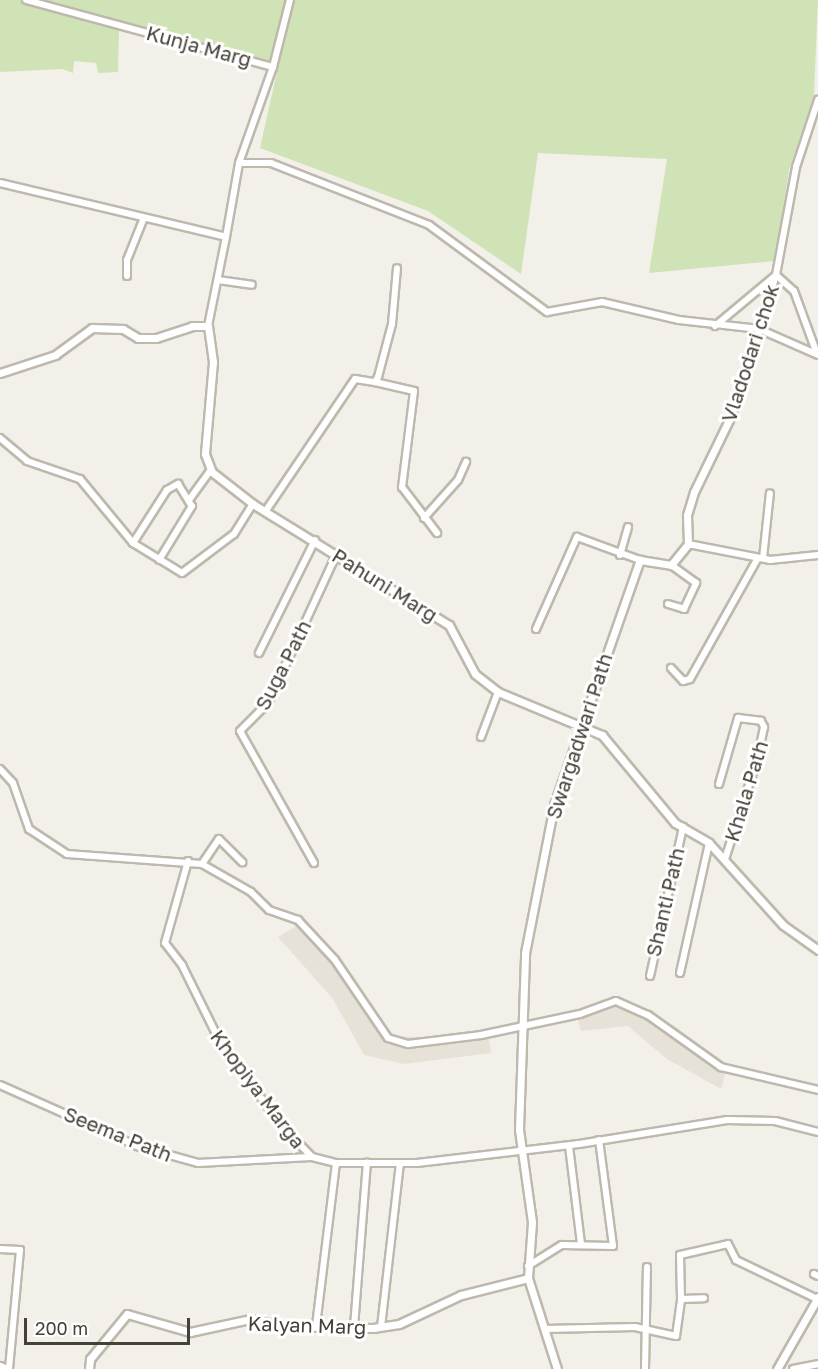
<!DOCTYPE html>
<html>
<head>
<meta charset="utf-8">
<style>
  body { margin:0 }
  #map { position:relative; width:818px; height:1369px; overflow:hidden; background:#f3f0ea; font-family:"Golos Text",sans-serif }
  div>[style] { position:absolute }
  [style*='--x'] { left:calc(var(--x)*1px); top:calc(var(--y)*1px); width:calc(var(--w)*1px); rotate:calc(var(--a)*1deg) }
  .residential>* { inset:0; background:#e7e2d8 }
  .green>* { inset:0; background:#cfe3b6 }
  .roads { filter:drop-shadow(2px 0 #beb8ad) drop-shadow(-2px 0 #beb8ad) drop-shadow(0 2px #beb8ad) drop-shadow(0 -2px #beb8ad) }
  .minor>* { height:6px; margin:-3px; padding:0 3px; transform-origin:3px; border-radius:3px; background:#fff }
  .tertiary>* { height:7px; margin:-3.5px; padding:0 3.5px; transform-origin:3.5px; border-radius:3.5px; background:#fff }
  span { translate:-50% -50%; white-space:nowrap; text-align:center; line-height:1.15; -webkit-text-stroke:6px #fff; paint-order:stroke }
  .street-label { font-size:20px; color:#464138 }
  .scale { position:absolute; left:24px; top:1318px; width:166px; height:27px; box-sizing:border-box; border:3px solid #464138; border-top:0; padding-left:8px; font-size:18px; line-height:21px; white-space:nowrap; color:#464138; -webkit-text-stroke:4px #fff; paint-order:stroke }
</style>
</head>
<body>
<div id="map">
  <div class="residential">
    <i style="clip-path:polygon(300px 924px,393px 1036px,447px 1038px,488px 1033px,491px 1053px,404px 1064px,364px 1055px,333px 999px,278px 937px)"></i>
    <i style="clip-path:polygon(623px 1002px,726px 1071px,721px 1089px,667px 1059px,628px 1026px,581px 1031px,576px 1013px)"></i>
  </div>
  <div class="green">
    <i style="clip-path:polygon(0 0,19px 0,119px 30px,118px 72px,98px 73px,96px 63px,74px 61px,73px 73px,62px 69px,0 72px)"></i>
    <i style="clip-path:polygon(35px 0,287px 0,268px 68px,220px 48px)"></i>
    <i style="clip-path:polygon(293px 0,818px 0,814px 95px,789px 170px,775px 261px,649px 273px,667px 159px,538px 153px,521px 274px,428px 211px,260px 148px)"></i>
  </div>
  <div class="roads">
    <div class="minor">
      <i style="--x:26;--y:0;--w:256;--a:15.2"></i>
      <i style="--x:239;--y:163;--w:102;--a:-70.5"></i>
      <i style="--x:273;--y:67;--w:69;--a:-75.8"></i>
      <i style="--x:0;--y:183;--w:232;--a:13.4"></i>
      <i style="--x:226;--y:237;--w:75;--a:-80"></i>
      <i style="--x:239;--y:163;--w:32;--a:0"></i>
      <i style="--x:271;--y:163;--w:170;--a:21.4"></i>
      <i style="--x:429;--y:225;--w:147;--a:36.4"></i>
      <i style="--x:547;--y:312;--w:56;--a:-10.3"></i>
      <i style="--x:602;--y:302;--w:79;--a:13.2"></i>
      <i style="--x:679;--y:320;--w:81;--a:6.4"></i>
      <i style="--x:759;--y:329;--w:64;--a:23.8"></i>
      <i style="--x:127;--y:276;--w:16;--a:-90"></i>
      <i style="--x:127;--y:260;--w:43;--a:-68.2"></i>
      <i style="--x:218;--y:280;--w:34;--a:8"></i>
      <i style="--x:208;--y:326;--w:91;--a:-78.6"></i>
      <i style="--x:715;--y:326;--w:80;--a:-39.9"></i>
      <i style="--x:776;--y:275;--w:24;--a:42"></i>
      <i style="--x:794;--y:291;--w:64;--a:69.9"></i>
      <i style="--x:759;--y:329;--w:57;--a:-72.5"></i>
      <i style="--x:776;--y:275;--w:110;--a:-79.5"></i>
      <i style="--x:796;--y:167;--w:71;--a:-71.8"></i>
      <i style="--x:375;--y:382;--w:40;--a:13"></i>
      <i style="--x:414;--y:391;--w:97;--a:97.1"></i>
      <i style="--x:402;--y:487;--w:58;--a:52.7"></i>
      <i style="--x:0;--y:438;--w:35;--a:40"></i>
      <i style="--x:27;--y:461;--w:56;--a:18.8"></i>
      <i style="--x:80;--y:479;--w:83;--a:50.4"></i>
      <i style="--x:133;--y:543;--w:57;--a:31.5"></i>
      <i style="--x:182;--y:573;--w:65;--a:-36.9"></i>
      <i style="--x:234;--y:534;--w:36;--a:-58"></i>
      <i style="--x:189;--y:500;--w:37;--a:-54"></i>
      <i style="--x:267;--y:509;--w:157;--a:-55.9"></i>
      <i style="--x:355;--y:379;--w:20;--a:9"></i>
      <i style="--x:375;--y:382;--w:6;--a:-59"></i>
      <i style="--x:378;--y:377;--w:55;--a:-75.2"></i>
      <i style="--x:392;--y:324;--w:56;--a:-84.9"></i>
      <i style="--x:424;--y:518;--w:51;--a:-48.2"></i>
      <i style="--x:458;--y:480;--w:20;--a:-66"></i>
      <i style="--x:133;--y:543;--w:63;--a:-57.3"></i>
      <i style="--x:167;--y:490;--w:13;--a:-29"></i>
      <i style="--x:178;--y:484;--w:26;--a:58"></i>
      <i style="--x:192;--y:506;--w:63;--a:121.4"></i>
      <i style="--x:688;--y:544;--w:84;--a:11"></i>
      <i style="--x:770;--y:560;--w:48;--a:-5.9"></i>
      <i style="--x:620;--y:555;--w:29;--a:-74"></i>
      <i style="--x:763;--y:558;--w:65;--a:-83.9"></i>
      <i style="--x:668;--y:604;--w:17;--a:17"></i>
      <i style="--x:684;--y:609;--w:29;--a:-65"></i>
      <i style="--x:696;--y:583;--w:31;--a:-144"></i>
      <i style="--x:536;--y:629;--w:101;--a:-66"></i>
      <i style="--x:577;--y:537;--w:67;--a:20.1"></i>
      <i style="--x:259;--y:653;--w:126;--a:-63.6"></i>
      <i style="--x:671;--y:668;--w:18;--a:47"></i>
      <i style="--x:683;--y:681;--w:7;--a:-16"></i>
      <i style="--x:690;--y:679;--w:139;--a:-60.7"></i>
      <i style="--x:481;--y:737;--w:48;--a:-69.3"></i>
      <i style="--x:0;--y:769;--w:19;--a:47"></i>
      <i style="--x:13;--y:783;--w:49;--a:70.8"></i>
      <i style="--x:29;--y:829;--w:45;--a:33.3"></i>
      <i style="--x:67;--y:854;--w:135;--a:4.2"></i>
      <i style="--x:202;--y:864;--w:56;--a:29.7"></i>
      <i style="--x:251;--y:892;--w:25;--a:45"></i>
      <i style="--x:269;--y:910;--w:31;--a:19"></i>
      <i style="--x:298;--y:920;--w:54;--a:47.2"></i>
      <i style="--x:335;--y:960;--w:94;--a:55.8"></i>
      <i style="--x:388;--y:1038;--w:21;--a:17"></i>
      <i style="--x:408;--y:1044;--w:74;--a:-7"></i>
      <i style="--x:481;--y:1035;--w:101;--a:-12"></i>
      <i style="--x:580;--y:1014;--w:38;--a:-20"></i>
      <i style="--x:616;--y:1001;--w:35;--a:24"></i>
      <i style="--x:648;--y:1015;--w:90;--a:35.5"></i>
      <i style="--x:721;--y:1067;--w:100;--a:13.3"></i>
      <i style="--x:719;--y:784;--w:69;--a:-73.9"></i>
      <i style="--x:738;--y:718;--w:23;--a:7"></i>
      <i style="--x:761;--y:721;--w:7;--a:63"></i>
      <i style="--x:764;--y:727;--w:34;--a:102"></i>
      <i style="--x:757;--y:760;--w:104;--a:107.9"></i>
      <i style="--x:188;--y:861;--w:85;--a:105.7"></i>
      <i style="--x:165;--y:943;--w:28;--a:52"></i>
      <i style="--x:182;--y:965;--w:88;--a:63.7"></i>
      <i style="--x:221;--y:1044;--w:102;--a:53.4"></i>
      <i style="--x:282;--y:1126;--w:43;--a:45.9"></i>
      <i style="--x:312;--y:1157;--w:25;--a:14"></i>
      <i style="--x:336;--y:1163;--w:81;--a:0"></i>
      <i style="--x:417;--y:1163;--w:163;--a:-6.7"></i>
      <i style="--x:579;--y:1144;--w:150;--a:-9.2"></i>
      <i style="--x:727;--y:1120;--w:48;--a:1.2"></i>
      <i style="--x:775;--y:1121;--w:44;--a:14.3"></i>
      <i style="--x:314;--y:863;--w:151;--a:-119.3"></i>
      <i style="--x:240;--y:731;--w:40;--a:-45"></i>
      <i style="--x:268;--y:703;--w:163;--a:-65.3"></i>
      <i style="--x:202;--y:864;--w:30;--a:-56"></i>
      <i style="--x:219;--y:839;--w:33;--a:45"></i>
      <i style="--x:680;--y:973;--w:133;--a:-77.4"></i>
      <i style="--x:650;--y:976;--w:153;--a:-77.5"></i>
      <i style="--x:0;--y:1085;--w:150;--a:24"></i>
      <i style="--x:137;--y:1146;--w:63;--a:15.6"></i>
      <i style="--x:198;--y:1163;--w:113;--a:-3"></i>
      <i style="--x:569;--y:1146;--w:99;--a:83"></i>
      <i style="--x:0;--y:1249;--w:20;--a:3"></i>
      <i style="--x:20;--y:1250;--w:120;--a:95.3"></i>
      <i style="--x:528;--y:1266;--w:40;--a:-32"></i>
      <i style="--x:562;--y:1245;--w:51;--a:1.1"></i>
      <i style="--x:613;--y:1246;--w:107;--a:-97.5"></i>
      <i style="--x:814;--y:1274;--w:4;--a:27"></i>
      <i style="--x:681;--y:1299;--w:44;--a:-91.3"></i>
      <i style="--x:680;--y:1255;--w:49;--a:-12.9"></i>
      <i style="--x:728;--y:1244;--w:18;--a:63"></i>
      <i style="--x:736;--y:1260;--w:90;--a:25.7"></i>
      <i style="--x:316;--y:1326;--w:164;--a:-83"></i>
      <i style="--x:354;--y:1327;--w:165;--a:-85.5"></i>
      <i style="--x:381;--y:1327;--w:165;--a:-83.4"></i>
      <i style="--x:545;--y:1329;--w:90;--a:-1.3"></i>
      <i style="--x:635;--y:1327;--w:42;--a:12.4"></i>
      <i style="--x:676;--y:1336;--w:37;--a:-82"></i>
      <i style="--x:681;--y:1299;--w:23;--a:-2"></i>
      <i style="--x:645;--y:1369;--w:102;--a:-88.9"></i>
      <i style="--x:793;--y:1369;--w:25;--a:-11"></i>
    </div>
    <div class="tertiary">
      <i style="--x:0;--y:373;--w:58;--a:-18.1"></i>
      <i style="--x:55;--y:355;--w:46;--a:-36.1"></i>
      <i style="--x:92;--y:328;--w:31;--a:2"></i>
      <i style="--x:123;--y:329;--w:17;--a:31"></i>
      <i style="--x:138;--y:338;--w:18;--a:0"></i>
      <i style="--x:156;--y:338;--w:38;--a:-18"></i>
      <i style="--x:192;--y:326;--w:16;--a:0"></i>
      <i style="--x:208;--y:326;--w:36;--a:82"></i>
      <i style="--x:213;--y:362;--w:92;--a:95"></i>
      <i style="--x:205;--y:454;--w:19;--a:69"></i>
      <i style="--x:212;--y:472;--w:52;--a:38"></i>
      <i style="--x:253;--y:504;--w:230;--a:31.7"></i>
      <i style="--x:449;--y:625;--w:55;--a:62"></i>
      <i style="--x:475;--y:674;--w:29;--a:38"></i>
      <i style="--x:498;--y:692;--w:113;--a:22.5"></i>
      <i style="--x:602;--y:735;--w:114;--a:50.3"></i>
      <i style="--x:675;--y:823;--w:39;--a:30"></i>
      <i style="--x:709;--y:843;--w:110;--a:47.9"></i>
      <i style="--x:783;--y:925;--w:43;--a:35.5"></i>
      <i style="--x:528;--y:1278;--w:56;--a:-85.9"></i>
      <i style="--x:532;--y:1222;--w:94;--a:-98"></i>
      <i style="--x:519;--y:1129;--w:176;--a:-88"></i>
      <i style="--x:525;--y:953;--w:151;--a:-78.9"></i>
      <i style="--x:554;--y:805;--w:260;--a:-70.7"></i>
      <i style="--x:640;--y:560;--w:31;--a:9"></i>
      <i style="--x:671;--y:565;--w:27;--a:-51"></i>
      <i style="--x:688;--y:544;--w:29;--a:-92"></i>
      <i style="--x:687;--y:515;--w:24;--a:-73"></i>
      <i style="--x:694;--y:492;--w:80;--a:-64.1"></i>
      <i style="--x:729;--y:420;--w:96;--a:-71.8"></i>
      <i style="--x:0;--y:1366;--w:8;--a:23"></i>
      <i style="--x:89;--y:1369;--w:10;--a:-84"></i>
      <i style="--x:90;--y:1359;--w:58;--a:-50.6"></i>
      <i style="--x:127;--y:1314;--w:66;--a:15.9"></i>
      <i style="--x:190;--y:1332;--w:61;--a:-12.2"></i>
      <i style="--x:250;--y:1319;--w:32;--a:13"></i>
      <i style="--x:281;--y:1326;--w:92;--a:1.2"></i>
      <i style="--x:373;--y:1328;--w:26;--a:-9"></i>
      <i style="--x:399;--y:1324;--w:68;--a:-25.1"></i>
      <i style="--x:461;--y:1295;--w:69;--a:-14.2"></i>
      <i style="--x:528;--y:1278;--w:96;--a:72.3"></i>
      <i style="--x:777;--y:1369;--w:83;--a:-60.3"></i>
    </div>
  </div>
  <div class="street-label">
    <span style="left:199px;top:46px;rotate:15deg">Kunja Marg</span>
    <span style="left:750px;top:353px;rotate:-72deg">Vladodari chok</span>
    <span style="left:385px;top:585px;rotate:32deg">Pahuni Marg</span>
    <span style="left:283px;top:665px;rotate:-63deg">Suga Path</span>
    <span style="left:579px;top:736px;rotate:-72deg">Swargadwari Path</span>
    <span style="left:746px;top:791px;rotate:-73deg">Khala Path</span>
    <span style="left:665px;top:902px;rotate:-77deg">Shanti Path</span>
    <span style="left:258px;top:1089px;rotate:53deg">Khopiya Marga</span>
    <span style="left:118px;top:1134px;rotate:22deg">Seema Path</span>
    <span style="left:307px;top:1325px;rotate:2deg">Kalyan Marg</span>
  </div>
  <div class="scale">200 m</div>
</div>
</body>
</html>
